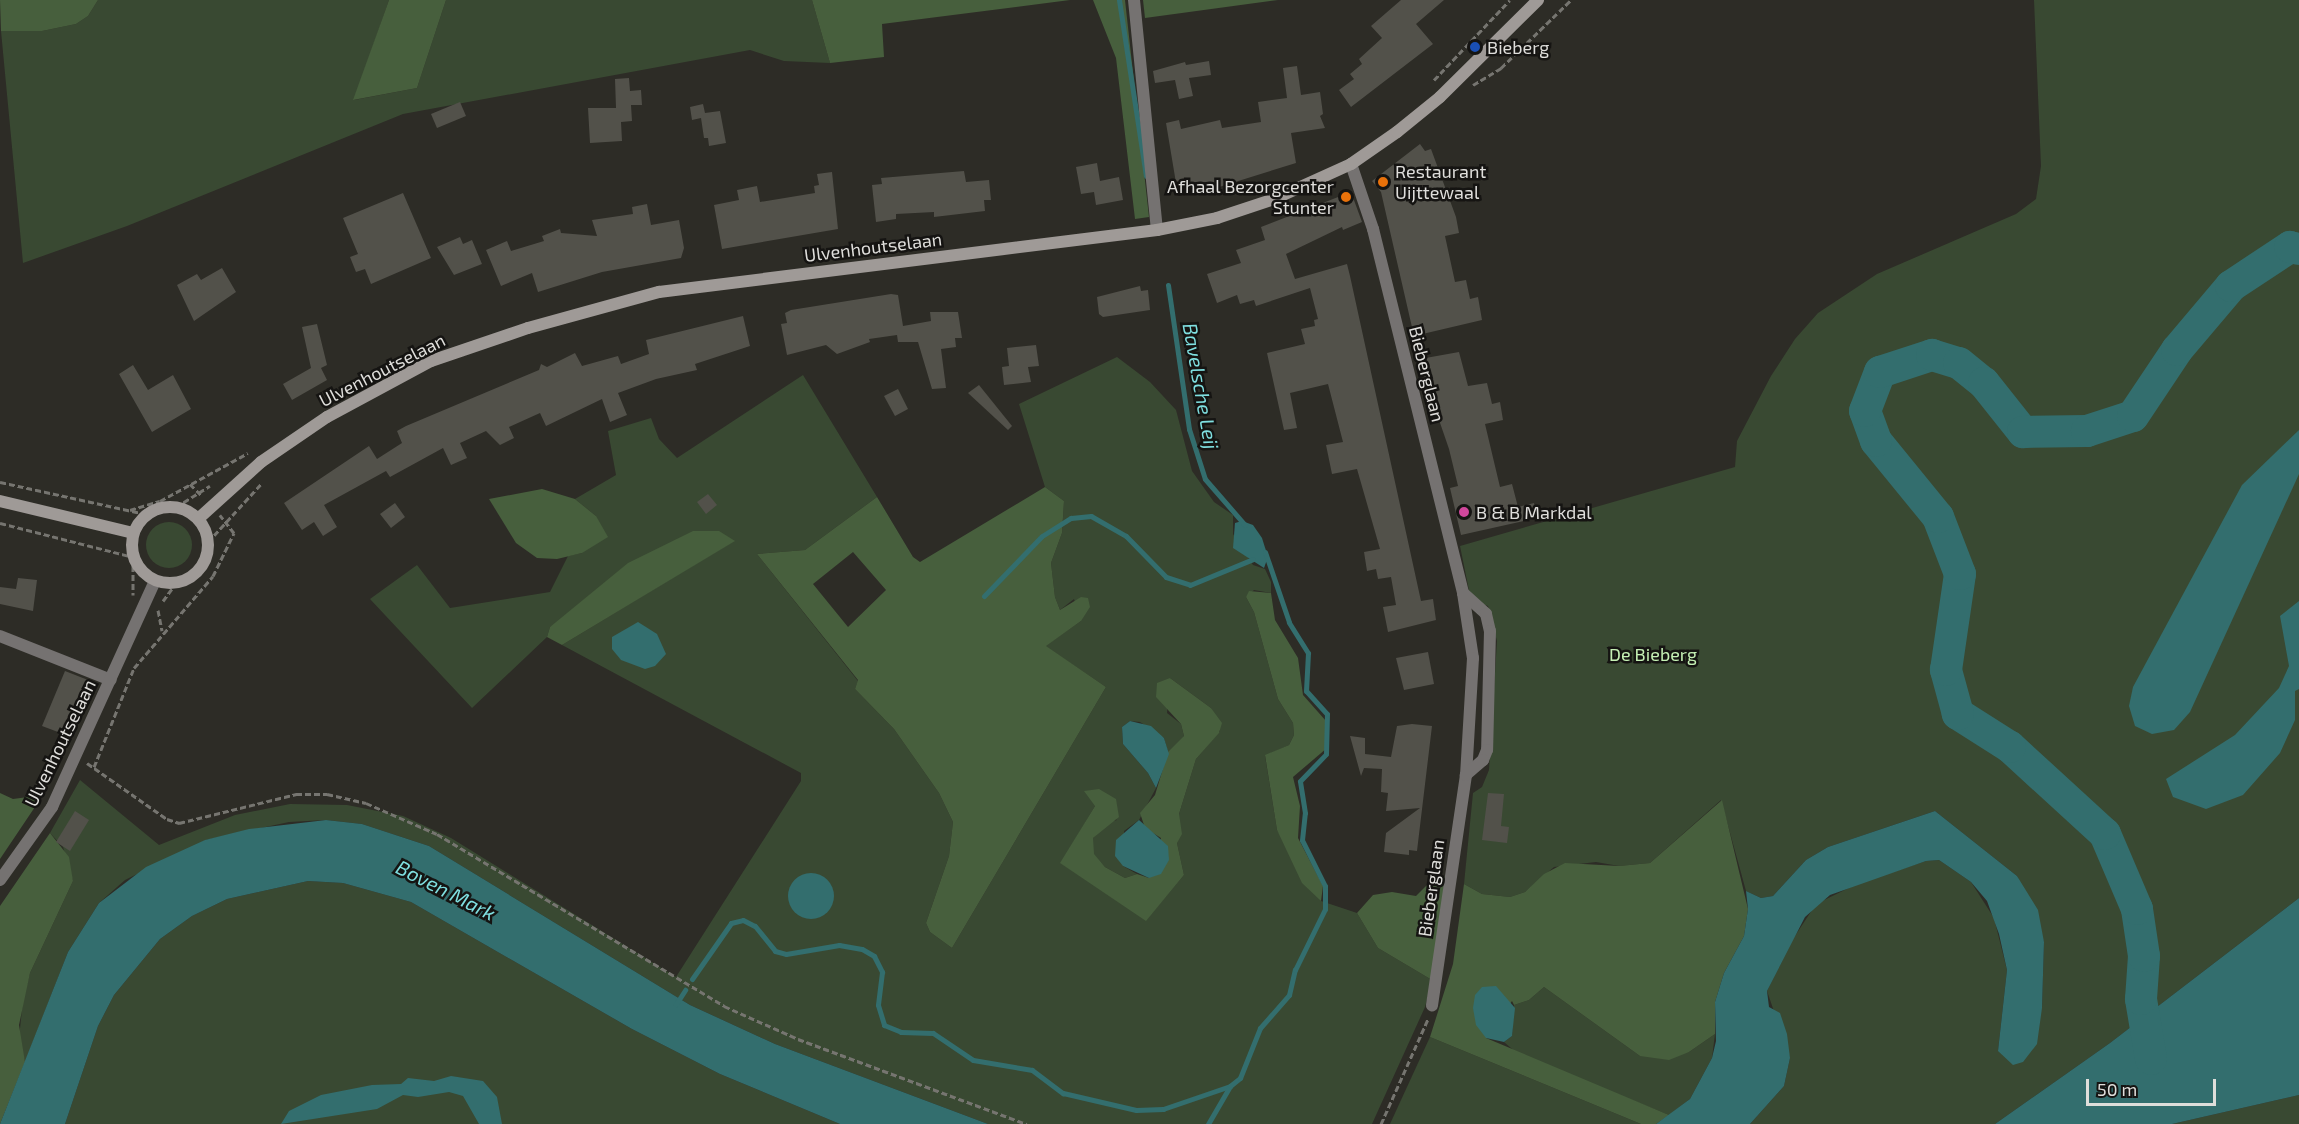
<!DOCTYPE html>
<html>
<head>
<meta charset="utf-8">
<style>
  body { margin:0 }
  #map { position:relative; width:2299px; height:1124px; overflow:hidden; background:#2d2c26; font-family:"Exo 2",sans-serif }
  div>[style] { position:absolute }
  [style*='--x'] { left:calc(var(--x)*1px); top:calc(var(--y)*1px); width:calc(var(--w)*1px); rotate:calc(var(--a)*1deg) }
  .green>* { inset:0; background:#394932 }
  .round { border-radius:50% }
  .forest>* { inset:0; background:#475f3d }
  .water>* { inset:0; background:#336e6e }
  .stream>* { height:5px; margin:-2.5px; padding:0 2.5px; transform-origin:2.5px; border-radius:2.5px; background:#336e6e }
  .river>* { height:32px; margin:-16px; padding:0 16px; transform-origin:16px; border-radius:16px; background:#336e6e }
  .building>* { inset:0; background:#52514a }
  .path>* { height:3px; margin-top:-1.5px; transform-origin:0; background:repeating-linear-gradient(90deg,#767570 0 6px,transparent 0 9px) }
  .minor>* { height:12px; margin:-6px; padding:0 6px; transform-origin:6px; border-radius:6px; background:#757271 }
  .secondary>* { height:12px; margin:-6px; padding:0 6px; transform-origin:6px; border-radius:6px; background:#9f9a97 }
  .secondary>.ring { margin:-6px; padding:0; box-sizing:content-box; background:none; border:12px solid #9f9a97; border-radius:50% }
  .dots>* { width:16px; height:16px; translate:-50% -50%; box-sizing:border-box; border:3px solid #151412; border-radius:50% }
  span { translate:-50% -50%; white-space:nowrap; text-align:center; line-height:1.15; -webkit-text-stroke:5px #151412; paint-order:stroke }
  .poi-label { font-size:18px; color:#dfdedb }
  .left { translate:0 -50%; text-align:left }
  .right { translate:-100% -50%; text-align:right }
  .street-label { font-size:18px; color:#dfdedb }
  .park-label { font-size:18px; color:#c6f1b5 }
  .water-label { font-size:20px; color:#7fdfe0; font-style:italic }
  .scale { position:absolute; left:2086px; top:1079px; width:130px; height:27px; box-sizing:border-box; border:3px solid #dfdedb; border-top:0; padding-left:8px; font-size:18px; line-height:21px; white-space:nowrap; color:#dfdedb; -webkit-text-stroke:4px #151412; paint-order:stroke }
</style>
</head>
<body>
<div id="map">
  <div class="green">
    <i style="clip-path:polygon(98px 0,389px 0,354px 100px,417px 88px,446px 0,812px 0,830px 63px,784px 61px,750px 50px,403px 114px,127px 226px,23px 263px,1px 31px,42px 31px,76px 24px,88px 16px)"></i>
    <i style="clip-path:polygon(2034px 0,2299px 0,2299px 898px,2110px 1043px,1995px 1124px,1750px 1124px,1784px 1086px,1790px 1058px,1767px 991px,1791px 942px,1816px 904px,1857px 884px,1926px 861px,1939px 860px,1971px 882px,1994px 918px,2007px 970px,1998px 1051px,2042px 1008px,2044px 942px,2017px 876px,1935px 811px,1828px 847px,1806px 860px,1773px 896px,1761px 898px,1746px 891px,1721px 800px,1650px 863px,1619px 866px,1596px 862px,1554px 867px,1525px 892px,1510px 897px,1482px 894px,1464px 884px,1473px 793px,1482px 787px,1489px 770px,1497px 641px,1488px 606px,1471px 600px,1460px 546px,1735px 467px,1737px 441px,1771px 376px,1795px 339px,1818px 313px,1877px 274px,2016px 214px,2036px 199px,2041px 166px)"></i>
    <i style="clip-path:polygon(evenodd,1117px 357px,1150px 382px,1176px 410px,1192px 471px,1214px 502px,1233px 515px,1233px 534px,1253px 565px,1265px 569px,1271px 582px,1271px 593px,1254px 590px,1246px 597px,1254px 612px,1278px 699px,1293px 723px,1294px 735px,1289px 745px,1265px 756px,1277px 830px,1321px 901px,1357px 913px,1378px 948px,1432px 980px,1425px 1007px,1372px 1124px,988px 1124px,775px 1044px,690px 1005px,429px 846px,362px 824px,326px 820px,289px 822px,206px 840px,125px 880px,99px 903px,68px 952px,25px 1062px,19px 1038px,23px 1000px,30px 973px,73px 881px,63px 847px,50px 833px,80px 780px,159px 845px,235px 815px,290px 804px,347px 805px,403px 816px,451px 838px,676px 977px,801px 781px,801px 773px,562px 645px,734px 541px,550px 627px,547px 637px,472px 708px,370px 599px,417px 565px,450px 608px,550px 592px,568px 556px,582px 553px,596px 516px,575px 499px,616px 475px,608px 431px,651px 418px,659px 439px,677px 458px,803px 375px,877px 497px,805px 550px,757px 554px,858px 681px,855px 689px,894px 729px,939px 793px,953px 822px,949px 856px,926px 923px,930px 932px,952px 948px,1106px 687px,1045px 646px,1081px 621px,1074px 599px,1060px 610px,1055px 597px,1051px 563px,1062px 533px,1064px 501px,1045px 487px,1019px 404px,1117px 357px,1170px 678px,1211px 708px,1220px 731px,1196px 759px,1179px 814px,1177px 843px,1184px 875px,1146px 920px,1061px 863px,1095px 806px,1117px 820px,1108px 822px,1093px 838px,1093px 854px,1105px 867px,1125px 878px,1137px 874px,1123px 866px,1124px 831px,1139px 820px,1156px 788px,1148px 773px,1123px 744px,1122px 727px,1130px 721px,1140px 722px,1164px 738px,1168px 752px,1181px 743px,1184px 736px,1181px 724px,1167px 713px,1170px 678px)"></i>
    <i class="round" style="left:146px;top:522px;width:46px;height:46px"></i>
    <i style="clip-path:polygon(308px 881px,343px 883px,411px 902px,632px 1029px,720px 1074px,840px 1124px,65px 1124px,98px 1026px,114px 995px,160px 939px,192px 916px,227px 899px)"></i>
    <i style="clip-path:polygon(1544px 987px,1640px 1056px,1689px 1052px,1715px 1034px,1712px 1058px,1690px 1099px,1669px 1115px,1518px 1054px,1504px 1042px,1512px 1036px,1514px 1005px,1529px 1000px)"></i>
    <i style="clip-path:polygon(1430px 1037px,1641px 1124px,1390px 1124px)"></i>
    <i style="clip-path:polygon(2299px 1095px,2299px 1124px,2172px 1124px)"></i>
  </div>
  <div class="forest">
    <i style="clip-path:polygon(0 0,98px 0,88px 16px,76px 24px,42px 31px,1px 31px)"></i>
    <i style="clip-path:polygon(389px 0,446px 0,417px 88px,353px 100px)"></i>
    <i style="clip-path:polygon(812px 0,1070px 0,882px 24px,884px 57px,830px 63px)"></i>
    <i style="clip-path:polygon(1093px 0,1125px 0,1149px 217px,1135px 219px,1116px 58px)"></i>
    <i style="clip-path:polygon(1143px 0,1278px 0,1145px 18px)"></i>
    <i style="clip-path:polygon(evenodd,1045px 487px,1064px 501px,1062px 533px,1051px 563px,1055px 597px,1060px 610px,1081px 597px,1088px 598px,1090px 607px,1081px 621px,1046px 646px,1106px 687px,952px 948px,930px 932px,926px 923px,949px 856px,953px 822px,939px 793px,894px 729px,855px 689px,858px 680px,757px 554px,805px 550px,877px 497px,913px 557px,920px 562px,1045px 487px,853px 552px,886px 590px,848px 627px,813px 584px,853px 552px)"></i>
    <i style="clip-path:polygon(542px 489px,575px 499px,596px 516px,608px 537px,582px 553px,557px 559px,537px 558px,516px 543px,489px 499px)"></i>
    <i style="clip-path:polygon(693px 531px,719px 531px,735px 541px,562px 645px,547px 637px,550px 627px,628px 563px)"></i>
    <i style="clip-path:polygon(1249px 591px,1271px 593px,1275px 620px,1298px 658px,1303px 695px,1326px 721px,1327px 748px,1293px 777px,1300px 806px,1298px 838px,1323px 886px,1321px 901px,1302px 883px,1277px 830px,1265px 755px,1289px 745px,1294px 735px,1293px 723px,1278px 699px,1254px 612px,1246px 597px)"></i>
    <i style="clip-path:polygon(1170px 678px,1211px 708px,1222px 723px,1219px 733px,1196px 759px,1179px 814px,1182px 834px,1177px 843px,1184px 875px,1146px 921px,1060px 863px,1095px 806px,1084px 791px,1099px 789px,1116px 799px,1119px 817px,1093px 838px,1094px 854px,1105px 867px,1125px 878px,1137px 874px,1149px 878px,1161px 838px,1145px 828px,1140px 813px,1155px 795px,1168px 752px,1184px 736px,1181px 724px,1156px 697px,1157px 683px)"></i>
    <i style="clip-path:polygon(0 793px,13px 799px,43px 795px,0 859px)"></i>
    <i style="clip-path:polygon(1722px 800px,1748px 909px,1744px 936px,1724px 973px,1715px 1002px,1715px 1034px,1689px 1052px,1669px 1060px,1640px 1056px,1544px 987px,1529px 1000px,1514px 1005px,1512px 1001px,1486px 1038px,1669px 1115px,1656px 1124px,1641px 1124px,1430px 1037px,1453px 964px,1464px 884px,1482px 894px,1510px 897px,1525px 892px,1544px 874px,1565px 863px,1619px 866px,1650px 863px)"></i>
    <i style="clip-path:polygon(50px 833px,69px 857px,73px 881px,30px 973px,19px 1025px,25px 1062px,0 1124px,0 906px)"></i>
    <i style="clip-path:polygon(1447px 876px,1432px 980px,1378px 948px,1357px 913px,1373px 895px,1392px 892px,1416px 896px,1432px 880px)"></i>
  </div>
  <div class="water">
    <i style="clip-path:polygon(2299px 430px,2299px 474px,2190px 712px,2174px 730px,2152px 734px,2135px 726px,2129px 706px,2133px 687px,2242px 485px)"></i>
    <i style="clip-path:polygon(1242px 521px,1253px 525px,1262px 538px,1268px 557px,1264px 568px,1233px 548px,1235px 523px)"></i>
    <i style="clip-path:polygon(2299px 601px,2299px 689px,2295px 691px,2295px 720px,2280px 753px,2243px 795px,2206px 809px,2173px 797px,2166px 779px,2235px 735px,2279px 688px,2289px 666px,2280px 616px)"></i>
    <i style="clip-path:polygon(638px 622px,657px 634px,666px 654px,655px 666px,645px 669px,621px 660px,612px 649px,612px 637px)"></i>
    <i style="clip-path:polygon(1130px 721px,1151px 726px,1164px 738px,1169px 754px,1156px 788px,1148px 773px,1123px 744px,1122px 727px)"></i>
    <i style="clip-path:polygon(1935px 811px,2017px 876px,2038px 910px,2044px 942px,2042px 1008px,2037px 1044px,2023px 1062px,2013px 1065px,1998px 1051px,2007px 970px,1999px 934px,1987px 901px,1971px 882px,1939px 860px,1926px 861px,1830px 895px,1805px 917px,1767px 991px,1769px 1007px,1780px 1013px,1787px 1034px,1790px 1058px,1784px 1086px,1750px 1124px,1656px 1124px,1690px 1099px,1712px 1058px,1716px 1041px,1715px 1002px,1724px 973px,1744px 936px,1748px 909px,1746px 891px,1761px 898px,1773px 896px,1806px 860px,1828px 847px)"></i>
    <i style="clip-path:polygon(326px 820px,362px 824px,429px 846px,690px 1005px,775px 1044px,988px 1124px,840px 1124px,720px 1074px,632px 1029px,411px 902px,343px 883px,308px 881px,227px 899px,192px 916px,160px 939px,114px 995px,98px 1026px,65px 1124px,0 1124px,68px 952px,99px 903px,146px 867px,205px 840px,249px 829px)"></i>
    <i style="clip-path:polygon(1139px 820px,1168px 846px,1169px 860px,1161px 874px,1149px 878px,1123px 866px,1115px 856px,1116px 840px)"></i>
    <i class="round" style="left:788px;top:873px;width:46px;height:46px"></i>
    <i style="clip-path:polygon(2299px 898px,2299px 1095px,2172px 1124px,1995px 1124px,2110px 1043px)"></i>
    <i style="clip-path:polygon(1496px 986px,1515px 1008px,1512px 1036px,1504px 1042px,1486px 1038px,1476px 1025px,1473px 1008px,1475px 995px,1482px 987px)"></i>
    <i style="clip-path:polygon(451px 1076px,483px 1081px,497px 1097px,502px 1124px,479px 1124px,463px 1096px,449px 1092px,418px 1097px,403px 1095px,377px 1109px,281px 1124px,289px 1111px,321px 1095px,372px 1085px,401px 1084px,408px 1078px,434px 1081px)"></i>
  </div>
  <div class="stream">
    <i style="--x:1119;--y:0;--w:178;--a:81.3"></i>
    <i style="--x:1168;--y:285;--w:146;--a:81.7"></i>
    <i style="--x:1189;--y:429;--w:52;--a:72.3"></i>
    <i style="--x:1205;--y:479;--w:61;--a:49"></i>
    <i style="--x:984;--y:596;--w:83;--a:-46"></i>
    <i style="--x:1042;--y:536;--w:34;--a:-32"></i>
    <i style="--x:1071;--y:518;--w:20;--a:-6"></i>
    <i style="--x:1091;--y:516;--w:40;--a:29.7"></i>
    <i style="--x:1126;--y:536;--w:57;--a:45.7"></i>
    <i style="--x:1166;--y:577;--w:25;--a:18"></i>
    <i style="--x:1190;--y:585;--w:68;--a:-22.4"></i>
    <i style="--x:692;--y:979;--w:68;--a:-55.1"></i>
    <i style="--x:731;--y:923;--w:12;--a:-14"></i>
    <i style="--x:743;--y:920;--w:13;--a:27"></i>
    <i style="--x:755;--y:926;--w:32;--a:51"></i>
    <i style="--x:775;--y:951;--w:11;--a:15"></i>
    <i style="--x:786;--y:954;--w:54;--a:-9.6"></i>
    <i style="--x:839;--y:945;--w:23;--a:10"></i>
    <i style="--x:862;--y:949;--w:14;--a:30"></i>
    <i style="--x:874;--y:956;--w:18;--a:63"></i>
    <i style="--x:882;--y:972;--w:33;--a:97"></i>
    <i style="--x:878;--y:1005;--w:21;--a:73"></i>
    <i style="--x:884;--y:1025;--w:18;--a:22"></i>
    <i style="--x:901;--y:1032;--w:32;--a:2"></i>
    <i style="--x:933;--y:1033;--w:48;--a:34"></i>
    <i style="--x:973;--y:1060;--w:60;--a:9.6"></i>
    <i style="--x:1032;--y:1070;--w:39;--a:37"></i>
    <i style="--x:1063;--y:1093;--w:75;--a:13.1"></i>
    <i style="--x:1136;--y:1110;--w:27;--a:-2"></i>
    <i style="--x:1163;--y:1109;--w:71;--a:-18.9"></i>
    <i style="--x:676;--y:1004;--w:17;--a:-57"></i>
    <i style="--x:1208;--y:1124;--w:44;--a:-59.9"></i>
    <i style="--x:1230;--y:1086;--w:13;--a:-39"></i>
    <i style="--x:1240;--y:1078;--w:54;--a:-68.2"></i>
    <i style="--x:1260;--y:1028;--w:44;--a:-48.7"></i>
    <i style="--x:1289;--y:995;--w:26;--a:-77"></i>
    <i style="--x:1295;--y:970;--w:68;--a:-63.8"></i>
    <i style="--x:1325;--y:909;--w:23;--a:-90"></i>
    <i style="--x:1325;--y:886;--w:51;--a:-116.6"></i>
    <i style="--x:1302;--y:840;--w:27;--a:-84"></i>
    <i style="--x:1305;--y:813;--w:32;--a:-99"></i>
    <i style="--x:1300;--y:781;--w:37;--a:-46"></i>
    <i style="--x:1326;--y:754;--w:40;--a:-88.6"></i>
    <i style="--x:1327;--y:714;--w:31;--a:-132"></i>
    <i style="--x:1306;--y:691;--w:38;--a:-87"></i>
    <i style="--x:1308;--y:653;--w:36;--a:-122"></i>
    <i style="--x:1289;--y:622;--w:74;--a:-108.9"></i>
  </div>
  <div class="river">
    <i style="--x:2151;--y:1059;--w:61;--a:-99.5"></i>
    <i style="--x:2141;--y:999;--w:43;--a:-86"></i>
    <i style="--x:2144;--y:956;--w:48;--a:-98.5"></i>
    <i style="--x:2137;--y:909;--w:82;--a:-113.1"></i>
    <i style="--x:2105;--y:834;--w:129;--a:-137.5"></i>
    <i style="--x:2010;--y:747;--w:62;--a:-147.6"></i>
    <i style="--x:1958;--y:714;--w:46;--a:-105.3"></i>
    <i style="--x:1946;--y:670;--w:97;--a:-81.7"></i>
    <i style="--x:1960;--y:574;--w:61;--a:-111.1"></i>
    <i style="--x:1938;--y:517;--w:98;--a:-129.2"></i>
    <i style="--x:1876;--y:441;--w:32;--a:-110"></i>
    <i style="--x:1865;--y:411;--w:42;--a:-69"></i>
    <i style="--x:1880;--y:372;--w:55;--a:-18.1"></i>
    <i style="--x:1932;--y:355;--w:28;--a:17"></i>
    <i style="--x:1959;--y:363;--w:32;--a:39"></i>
    <i style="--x:1984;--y:383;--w:63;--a:51.5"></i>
    <i style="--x:2023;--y:432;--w:64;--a:-0.9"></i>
    <i style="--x:2087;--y:431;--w:48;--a:-18.1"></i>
    <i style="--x:2133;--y:416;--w:79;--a:-56.3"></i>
    <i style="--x:2177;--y:350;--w:84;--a:-49.8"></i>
    <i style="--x:2231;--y:286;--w:71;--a:-33.5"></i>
    <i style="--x:2290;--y:247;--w:9;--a:13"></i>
  </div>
  <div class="building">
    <i style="clip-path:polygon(1401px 0,1444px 0,1416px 24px,1433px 44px,1351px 107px,1339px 90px,1354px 79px,1350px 74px,1362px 64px,1359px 59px,1382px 38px,1371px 26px)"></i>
    <i style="clip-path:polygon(1209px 61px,1211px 75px,1189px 78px,1193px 96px,1179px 99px,1175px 80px,1155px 83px,1153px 71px,1185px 62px,1186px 65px)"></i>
    <i style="clip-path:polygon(1297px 66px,1301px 95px,1320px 92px,1323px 114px,1320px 116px,1325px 128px,1291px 133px,1296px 163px,1219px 187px,1217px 182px,1177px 189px,1166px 123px,1179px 120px,1181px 129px,1220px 120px,1222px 128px,1261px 122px,1258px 102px,1287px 98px,1283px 68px)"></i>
    <i style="clip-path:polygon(629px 78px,630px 91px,641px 90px,642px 105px,631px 105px,632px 121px,621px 122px,622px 141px,590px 143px,588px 108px,616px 108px,615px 79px)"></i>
    <i style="clip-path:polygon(460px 102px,466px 116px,437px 128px,431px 114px)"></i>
    <i style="clip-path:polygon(703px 104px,705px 113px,720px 111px,726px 143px,709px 146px,708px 138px,704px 138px,701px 118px,692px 120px,690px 107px)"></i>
    <i style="clip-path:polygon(1420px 144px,1425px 151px,1431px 149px,1456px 217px,1459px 233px,1445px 236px,1455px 282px,1466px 280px,1470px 299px,1478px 297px,1482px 320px,1414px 336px,1381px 192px,1372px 181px)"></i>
    <i style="clip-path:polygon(1097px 163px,1100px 181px,1119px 177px,1123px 200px,1096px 205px,1094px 192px,1081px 194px,1076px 167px)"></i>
    <i style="clip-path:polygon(964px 171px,966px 182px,989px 180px,991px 200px,984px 200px,985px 211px,934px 217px,934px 212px,896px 214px,896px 219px,876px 222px,872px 185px,882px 184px,881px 178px)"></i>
    <i style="clip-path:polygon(832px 172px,838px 229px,722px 249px,714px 205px,739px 200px,737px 190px,757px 186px,760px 202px,815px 193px,814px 186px,819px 185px,817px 174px)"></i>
    <i style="clip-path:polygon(1351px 192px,1362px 222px,1343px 230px,1342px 227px,1286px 254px,1295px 279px,1347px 264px,1350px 276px,1421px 601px,1433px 599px,1436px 620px,1388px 632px,1383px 607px,1396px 605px,1391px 577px,1378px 579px,1376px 569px,1367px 571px,1364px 552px,1380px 549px,1357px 469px,1332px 474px,1326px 445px,1343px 442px,1328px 384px,1290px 393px,1297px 428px,1284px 430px,1267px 353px,1305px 344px,1301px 329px,1315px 326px,1314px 320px,1318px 319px,1310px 288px,1256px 306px,1254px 300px,1240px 304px,1237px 295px,1217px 303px,1207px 274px,1241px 263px,1236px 250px,1265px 240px,1261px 227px)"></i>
    <i style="clip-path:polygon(403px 193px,431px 258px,371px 284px,365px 269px,356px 272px,350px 257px,358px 254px,343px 218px)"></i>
    <i style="clip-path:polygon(647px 204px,651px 225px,679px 220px,684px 248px,681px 258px,602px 272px,538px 292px,532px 273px,501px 286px,486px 250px,507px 241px,511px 251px,544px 241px,542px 236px,560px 229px,561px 233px,597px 236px,592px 220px,633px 214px,632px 207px)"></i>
    <i style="clip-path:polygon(460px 237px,463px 244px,472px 240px,482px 264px,454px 275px,437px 247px)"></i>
    <i style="clip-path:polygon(222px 268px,236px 292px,194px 321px,177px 285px,197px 274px,201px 280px)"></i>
    <i style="clip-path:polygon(1140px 286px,1141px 291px,1148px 290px,1150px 310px,1103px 317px,1099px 314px,1097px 297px)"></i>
    <i style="clip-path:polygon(891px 294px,898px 295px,903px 326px,931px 321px,930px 312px,958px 312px,962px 338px,955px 338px,956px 347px,941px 349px,946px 388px,932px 389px,918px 342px,898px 342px,897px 335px,869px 339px,870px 342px,837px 354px,826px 345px,787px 355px,781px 324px,787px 323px,785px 313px,791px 310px)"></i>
    <i style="clip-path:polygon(743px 316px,750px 346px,695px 364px,697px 370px,656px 379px,618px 393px,627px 415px,610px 422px,602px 399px,546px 426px,540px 413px,509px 427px,514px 438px,500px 445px,486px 431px,460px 443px,467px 458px,451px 465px,443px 448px,390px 477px,386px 471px,324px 505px,337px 527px,323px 536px,314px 522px,302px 530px,284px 503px,369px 446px,377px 459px,402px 443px,397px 431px,406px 426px,539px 370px,541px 364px,547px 367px,575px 353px,582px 366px,618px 356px,621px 364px,649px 354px,646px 340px)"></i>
    <i style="clip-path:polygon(317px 324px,327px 365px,321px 368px,327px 380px,292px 400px,283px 384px,311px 368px,302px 327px)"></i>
    <i style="clip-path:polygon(1036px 345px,1039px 366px,1028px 367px,1031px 382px,1004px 385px,1002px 367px,1009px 366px,1007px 348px)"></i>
    <i style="clip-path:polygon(1459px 352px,1468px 386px,1487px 383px,1492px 404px,1500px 402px,1503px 420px,1485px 424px,1500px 487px,1512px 484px,1518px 507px,1534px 503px,1537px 518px,1461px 535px,1450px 488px,1458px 486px,1449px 449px,1438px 417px,1434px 418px,1420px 359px)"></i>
    <i style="clip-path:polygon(133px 365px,148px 390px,173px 375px,191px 409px,152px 432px,119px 374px)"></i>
    <i style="clip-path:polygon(979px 385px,1012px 426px,1008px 430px,968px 393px)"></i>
    <i style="clip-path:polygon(898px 389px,908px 409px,895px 416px,884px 396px)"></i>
    <i style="clip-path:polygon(708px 494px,717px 505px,706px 514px,697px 502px)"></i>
    <i style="clip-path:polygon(395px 503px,405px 517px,391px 528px,380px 514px)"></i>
    <i style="clip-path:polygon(18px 578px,37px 580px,33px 611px,0 604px,0 587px,16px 589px)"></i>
    <i style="clip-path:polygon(1428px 652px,1434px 684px,1404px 690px,1396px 658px)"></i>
    <i style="clip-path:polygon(65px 671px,88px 680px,66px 735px,42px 726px)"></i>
    <i style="clip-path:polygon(1412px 724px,1432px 726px,1417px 851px,1409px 850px,1409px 855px,1384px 852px,1386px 833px,1420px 808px,1386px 811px,1388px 793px,1381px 792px,1382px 769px,1364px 768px,1361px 776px,1350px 736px,1365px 738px,1365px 754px,1391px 757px,1397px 726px)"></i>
    <i style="clip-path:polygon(1488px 793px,1504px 794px,1501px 826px,1509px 827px,1507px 843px,1482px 840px)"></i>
    <i style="clip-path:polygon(75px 811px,89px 820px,70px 851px,56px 842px)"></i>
  </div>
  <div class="path">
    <i style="--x:1434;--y:80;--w:110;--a:-46.5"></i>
    <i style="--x:1473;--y:85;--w:33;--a:-31"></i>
    <i style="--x:1501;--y:68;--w:98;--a:-44.2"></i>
    <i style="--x:0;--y:482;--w:149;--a:12.4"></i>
    <i style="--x:190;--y:484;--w:16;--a:45"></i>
    <i style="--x:176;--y:507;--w:40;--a:-32"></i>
    <i style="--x:130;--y:510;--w:31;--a:-17"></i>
    <i style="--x:160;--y:501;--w:100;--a:-28.6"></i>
    <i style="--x:0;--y:523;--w:137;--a:14.3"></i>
    <i style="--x:133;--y:557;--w:38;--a:90"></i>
    <i style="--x:208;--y:542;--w:79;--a:-47.6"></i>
    <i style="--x:163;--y:601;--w:22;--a:-54"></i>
    <i style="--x:158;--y:610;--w:21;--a:79"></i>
    <i style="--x:87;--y:763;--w:98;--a:35"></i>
    <i style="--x:167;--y:819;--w:13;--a:18"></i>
    <i style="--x:179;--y:823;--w:121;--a:-13.9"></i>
    <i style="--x:296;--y:794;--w:31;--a:0"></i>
    <i style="--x:327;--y:794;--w:40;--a:13"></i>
    <i style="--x:366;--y:803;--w:77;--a:23.6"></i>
    <i style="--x:437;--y:834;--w:335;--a:30.9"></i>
    <i style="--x:724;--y:1006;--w:81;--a:24"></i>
    <i style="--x:798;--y:1039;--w:244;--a:20.4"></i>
    <i style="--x:94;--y:767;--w:107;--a:-68"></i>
    <i style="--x:134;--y:668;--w:121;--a:-49.3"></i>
    <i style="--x:213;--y:576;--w:48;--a:-64"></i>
    <i style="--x:234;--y:533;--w:23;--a:-128"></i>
    <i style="--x:1381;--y:1124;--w:115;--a:-65.9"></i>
  </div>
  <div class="minor">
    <i style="--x:1134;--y:0;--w:231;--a:84.3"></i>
    <i style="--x:1351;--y:164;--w:69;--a:71.3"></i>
    <i style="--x:1373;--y:229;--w:375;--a:76.1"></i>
    <i style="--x:1463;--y:593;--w:66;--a:81.3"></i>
    <i style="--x:1473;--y:658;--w:117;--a:93.4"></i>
    <i style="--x:1466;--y:775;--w:233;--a:98.4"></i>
    <i style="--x:1463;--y:593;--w:31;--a:42"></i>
    <i style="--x:1486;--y:614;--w:17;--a:77"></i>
    <i style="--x:1490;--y:631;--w:119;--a:91.4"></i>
    <i style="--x:1487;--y:750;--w:11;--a:112"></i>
    <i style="--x:1483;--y:760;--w:23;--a:139"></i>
    <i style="--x:0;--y:636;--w:119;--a:21.6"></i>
    <i style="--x:0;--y:880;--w:90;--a:-54.5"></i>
    <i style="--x:52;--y:807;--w:248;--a:-65.5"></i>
  </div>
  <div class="secondary">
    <i style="--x:0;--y:501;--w:137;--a:13.5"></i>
    <i class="ring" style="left:132px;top:507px;width:64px;height:64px"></i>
    <i style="--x:198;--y:519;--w:85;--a:-42.1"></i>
    <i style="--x:261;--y:462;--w:80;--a:-34.3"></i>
    <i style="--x:327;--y:417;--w:118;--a:-28.3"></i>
    <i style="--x:431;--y:361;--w:102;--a:-18.8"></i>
    <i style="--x:528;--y:328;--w:136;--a:-15.4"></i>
    <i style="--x:659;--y:292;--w:502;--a:-7.1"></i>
    <i style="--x:1157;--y:230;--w:61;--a:-11.3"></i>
    <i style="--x:1217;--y:218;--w:60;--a:-18.4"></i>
    <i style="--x:1274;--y:199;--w:85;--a:-24.4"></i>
    <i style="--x:1351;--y:164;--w:56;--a:-34.8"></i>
    <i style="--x:1397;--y:132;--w:55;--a:-39.1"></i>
    <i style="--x:1440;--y:97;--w:138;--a:-44.7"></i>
  </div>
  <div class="dots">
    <i style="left:1475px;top:47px;background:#1a4fb4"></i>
    <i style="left:1383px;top:182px;background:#e8710a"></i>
    <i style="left:1346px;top:197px;background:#e8710a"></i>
    <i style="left:1464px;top:512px;background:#d1479c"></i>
  </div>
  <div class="poi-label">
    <span class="left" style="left:1487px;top:47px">Bieberg</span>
    <span class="left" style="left:1395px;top:182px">Restaurant<br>Uijttewaal</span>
    <span class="right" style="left:1334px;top:197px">Afhaal Bezorgcenter<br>Stunter</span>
    <span class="left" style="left:1476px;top:512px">B &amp; B Markdal</span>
  </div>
  <div class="street-label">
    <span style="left:873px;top:247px;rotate:-7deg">Ulvenhoutselaan</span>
    <span style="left:382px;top:370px;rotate:-27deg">Ulvenhoutselaan</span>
    <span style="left:1427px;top:374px;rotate:76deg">Bieberglaan</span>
    <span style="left:60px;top:743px;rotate:-64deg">Ulvenhoutselaan</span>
    <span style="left:1431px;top:888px;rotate:-82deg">Bieberglaan</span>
  </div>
  <div class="park-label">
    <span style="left:1653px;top:654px">De Bieberg</span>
  </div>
  <div class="water-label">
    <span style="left:1201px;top:386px;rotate:80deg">Bavelsche Leij</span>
    <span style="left:446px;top:890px;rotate:27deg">Boven Mark</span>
  </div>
  <div class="scale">50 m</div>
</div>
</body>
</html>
